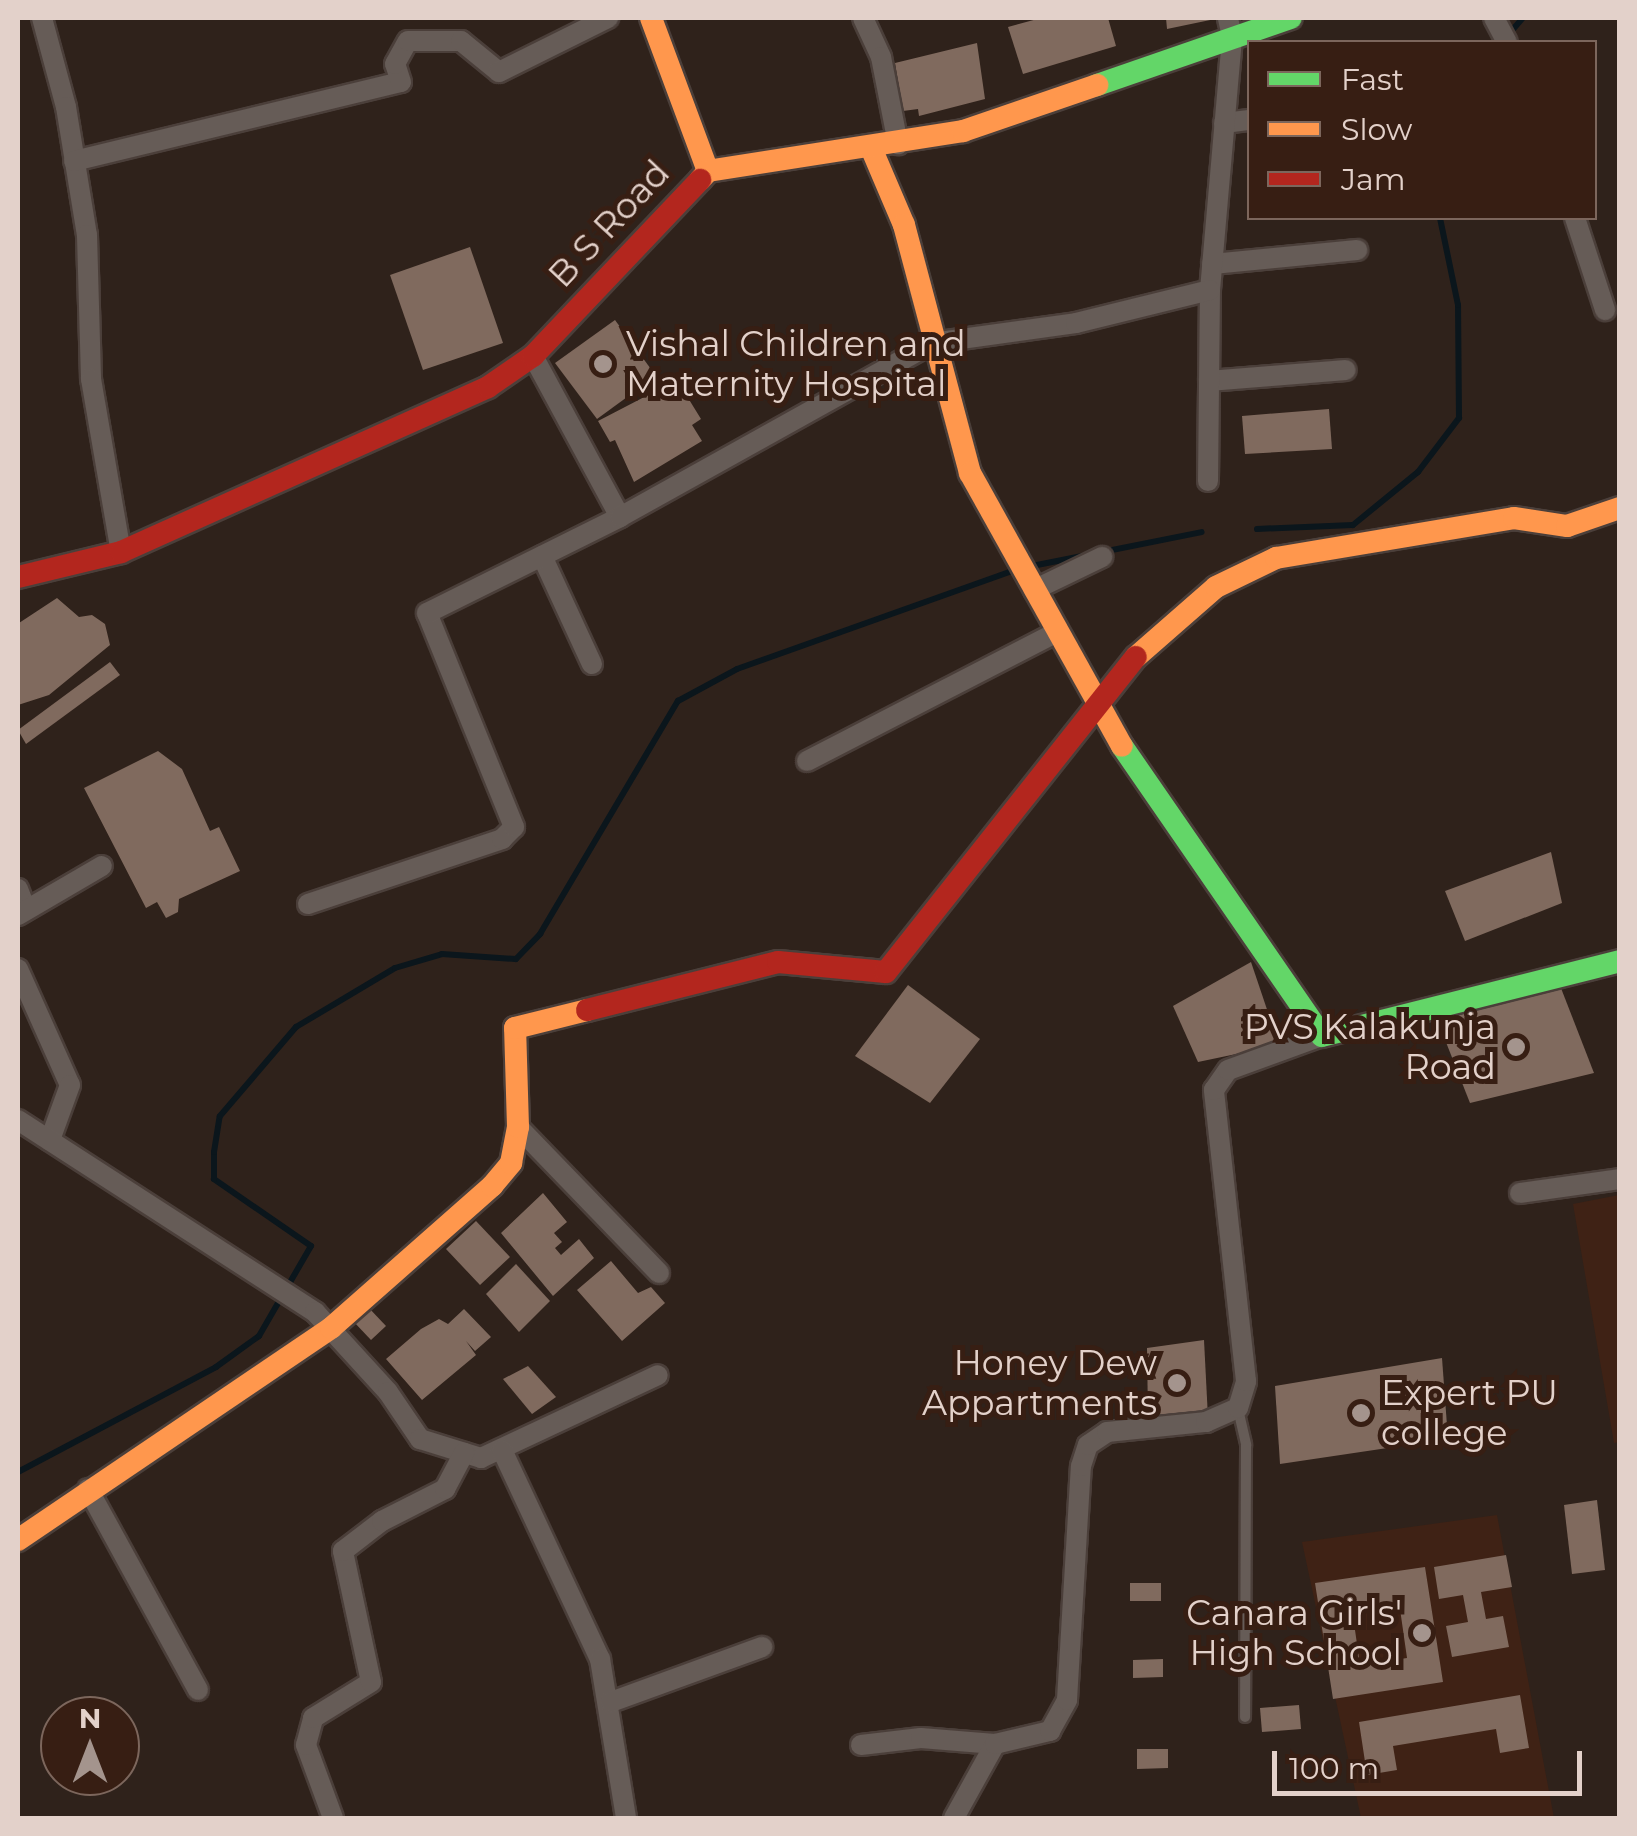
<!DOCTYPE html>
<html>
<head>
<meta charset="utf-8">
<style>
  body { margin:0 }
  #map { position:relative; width:1637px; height:1836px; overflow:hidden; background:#2f221b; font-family:Montserrat,sans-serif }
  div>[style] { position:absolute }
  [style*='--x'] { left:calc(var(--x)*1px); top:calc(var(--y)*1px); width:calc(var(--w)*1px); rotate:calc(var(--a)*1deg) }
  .built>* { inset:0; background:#3f2215 }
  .stream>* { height:6px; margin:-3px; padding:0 3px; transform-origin:3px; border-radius:3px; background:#0b161c }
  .building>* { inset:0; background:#806a5e }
  .roads { filter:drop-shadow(2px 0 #4b3f3a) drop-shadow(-2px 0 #4b3f3a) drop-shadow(0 2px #4b3f3a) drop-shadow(0 -2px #4b3f3a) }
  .lane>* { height:10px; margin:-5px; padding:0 5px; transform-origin:5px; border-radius:5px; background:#665c57 }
  .street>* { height:20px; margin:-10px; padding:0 10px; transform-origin:10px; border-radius:10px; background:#665c57 }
  .fast>* { height:22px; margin:-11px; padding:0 11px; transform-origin:11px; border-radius:11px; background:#63d668 }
  .slow>* { height:22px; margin:-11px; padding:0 11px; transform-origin:11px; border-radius:11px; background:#ff974d }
  .jam>* { height:22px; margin:-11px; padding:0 11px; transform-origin:11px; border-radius:11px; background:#b3261e }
  .dots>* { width:28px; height:28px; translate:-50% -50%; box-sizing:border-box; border:5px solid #371e13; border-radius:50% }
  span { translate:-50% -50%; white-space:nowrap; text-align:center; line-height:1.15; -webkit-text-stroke:10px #371e13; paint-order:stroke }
  .street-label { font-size:35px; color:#e3d1ca }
  .poi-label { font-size:35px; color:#e3d1ca }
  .left { translate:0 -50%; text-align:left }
  .right { translate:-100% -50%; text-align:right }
  .frame { position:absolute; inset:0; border:20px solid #e3d1ca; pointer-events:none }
  .legend { position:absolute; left:1247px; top:40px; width:350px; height:180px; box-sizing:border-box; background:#371e13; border:2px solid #7c665c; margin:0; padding:12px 18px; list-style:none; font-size:30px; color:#e3d1ca }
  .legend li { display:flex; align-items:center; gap:20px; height:50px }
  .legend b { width:50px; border:2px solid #7c665c }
  .north { position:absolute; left:40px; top:1696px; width:100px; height:100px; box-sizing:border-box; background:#371e13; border:2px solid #7c665c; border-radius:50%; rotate:0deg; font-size:28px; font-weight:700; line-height:40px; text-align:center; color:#e3d1ca }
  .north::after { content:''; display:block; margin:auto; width:35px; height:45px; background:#a4948d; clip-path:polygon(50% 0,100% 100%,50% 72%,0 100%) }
  .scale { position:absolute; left:1272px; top:1751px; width:310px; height:45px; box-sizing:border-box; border:5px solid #e3d1ca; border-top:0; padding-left:12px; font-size:30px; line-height:35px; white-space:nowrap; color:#e3d1ca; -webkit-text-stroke:8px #371e13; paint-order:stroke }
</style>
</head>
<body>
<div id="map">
  <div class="built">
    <i style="clip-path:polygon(1619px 1195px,1620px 1442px,1614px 1443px,1573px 1204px)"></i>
    <i style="clip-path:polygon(1497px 1515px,1554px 1818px,1361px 1818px,1302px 1542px)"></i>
  </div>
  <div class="stream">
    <i style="--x:1508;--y:35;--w:23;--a:-49"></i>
    <i style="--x:1257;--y:529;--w:96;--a:-2.4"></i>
    <i style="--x:1353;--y:525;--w:84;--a:-39.2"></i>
    <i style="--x:1418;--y:472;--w:68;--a:-52.8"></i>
    <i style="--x:1459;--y:418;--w:113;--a:-90.5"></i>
    <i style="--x:1458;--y:305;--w:89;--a:-101.7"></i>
    <i style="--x:1027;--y:567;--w:178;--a:-11.3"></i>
    <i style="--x:18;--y:1472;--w:224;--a:-27.9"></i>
    <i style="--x:216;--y:1367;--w:53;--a:-35.8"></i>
    <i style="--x:259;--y:1336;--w:104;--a:-60"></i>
    <i style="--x:311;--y:1246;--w:118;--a:-145.4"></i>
    <i style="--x:214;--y:1179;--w:27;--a:-90"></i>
    <i style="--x:214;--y:1152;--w:36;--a:-81"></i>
    <i style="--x:220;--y:1116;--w:117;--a:-49.5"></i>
    <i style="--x:296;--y:1027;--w:115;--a:-30.8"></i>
    <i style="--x:395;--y:968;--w:49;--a:-16.6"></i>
    <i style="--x:442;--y:954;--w:74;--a:3.9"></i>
    <i style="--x:516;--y:959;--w:35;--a:-46"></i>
    <i style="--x:540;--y:934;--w:271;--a:-59.4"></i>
    <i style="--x:678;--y:701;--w:67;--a:-28.5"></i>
    <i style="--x:737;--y:669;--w:295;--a:-19.6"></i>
  </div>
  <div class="building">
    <i style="clip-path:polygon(1041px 18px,1108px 18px,1116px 46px,1023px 74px,1008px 27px)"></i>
    <i style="clip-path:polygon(1166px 18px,1215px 18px,1215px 19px,1167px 29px)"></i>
    <i style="clip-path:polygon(977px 43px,985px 99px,919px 116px,918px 109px,903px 111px,895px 63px)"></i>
    <i style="clip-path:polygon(470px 247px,503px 343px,423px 370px,390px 275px)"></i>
    <i style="clip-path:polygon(615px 320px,656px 376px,597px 419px,555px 363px)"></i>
    <i style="clip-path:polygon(677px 380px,701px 419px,692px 425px,702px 441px,634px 482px,615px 440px,610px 442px,598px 421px)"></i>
    <i style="clip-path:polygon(1329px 409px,1332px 449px,1245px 454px,1242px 416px)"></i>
    <i style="clip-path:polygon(57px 598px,79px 617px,92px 615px,105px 624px,110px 645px,49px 695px,18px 705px,19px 623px)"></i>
    <i style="clip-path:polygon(110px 662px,120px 675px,26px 744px,18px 730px)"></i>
    <i style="clip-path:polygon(158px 751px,182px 769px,210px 831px,219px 827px,240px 871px,179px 899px,178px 912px,166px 918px,157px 902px,146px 908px,84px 788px)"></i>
    <i style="clip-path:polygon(1551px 852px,1562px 903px,1465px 941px,1445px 891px)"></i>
    <i style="clip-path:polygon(1251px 962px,1279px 1045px,1198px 1062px,1173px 1006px)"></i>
    <i style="clip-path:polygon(1559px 983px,1594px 1073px,1470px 1103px,1438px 1022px)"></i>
    <i style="clip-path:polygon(908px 985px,980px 1039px,930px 1103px,855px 1056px)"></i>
    <i style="clip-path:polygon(543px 1193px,567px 1222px,554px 1233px,562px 1242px,555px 1248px,561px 1255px,579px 1239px,594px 1258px,553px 1296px,501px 1233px)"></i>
    <i style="clip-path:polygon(476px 1221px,510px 1257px,480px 1285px,446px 1249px)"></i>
    <i style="clip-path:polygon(611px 1261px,638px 1293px,651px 1287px,665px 1303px,622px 1341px,577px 1290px)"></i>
    <i style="clip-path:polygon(516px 1264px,550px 1301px,519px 1332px,486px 1294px)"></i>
    <i style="clip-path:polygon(368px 1307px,386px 1326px,371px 1340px,353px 1321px)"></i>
    <i style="clip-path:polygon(464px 1309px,491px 1337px,475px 1351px,466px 1341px,476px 1355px,422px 1400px,386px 1359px,421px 1329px,439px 1319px,448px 1324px)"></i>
    <i style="clip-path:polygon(1204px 1340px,1208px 1418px,1148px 1418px,1147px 1348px)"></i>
    <i style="clip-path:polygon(1442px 1358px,1448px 1439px,1280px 1464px,1275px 1386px)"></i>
    <i style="clip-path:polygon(528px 1366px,556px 1397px,532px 1414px,503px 1379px)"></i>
    <i style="clip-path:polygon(1597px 1500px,1605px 1570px,1572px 1574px,1564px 1505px)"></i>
    <i style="clip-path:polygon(1506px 1555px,1512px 1587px,1481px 1592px,1486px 1619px,1503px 1616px,1509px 1647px,1452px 1657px,1446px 1626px,1468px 1622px,1463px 1595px,1439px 1599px,1434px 1567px)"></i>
    <i style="clip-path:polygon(evenodd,1425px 1567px,1443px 1682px,1333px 1699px,1315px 1583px,1425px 1567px,1399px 1602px,1407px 1658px,1360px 1665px,1352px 1609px,1399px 1602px)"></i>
    <i style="clip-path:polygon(1130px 1583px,1161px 1583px,1161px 1601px,1130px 1601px)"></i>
    <i style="clip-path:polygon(1163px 1659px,1163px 1677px,1133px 1678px,1133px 1660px)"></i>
    <i style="clip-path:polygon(1520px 1695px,1529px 1748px,1500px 1753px,1496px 1729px,1393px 1746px,1397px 1770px,1367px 1775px,1359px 1722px)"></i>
    <i style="clip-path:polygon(1299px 1705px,1301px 1729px,1262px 1732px,1260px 1708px)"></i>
    <i style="clip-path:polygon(1137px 1749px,1168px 1749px,1168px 1768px,1137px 1769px)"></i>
  </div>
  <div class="roads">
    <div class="lane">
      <i style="--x:1238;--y:1409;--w:37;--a:77"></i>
      <i style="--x:1246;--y:1445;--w:272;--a:90.2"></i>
    </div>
    <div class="street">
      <i style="--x:42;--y:18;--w:92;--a:74.9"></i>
      <i style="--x:66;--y:107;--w:130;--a:80.7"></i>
      <i style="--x:87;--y:235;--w:144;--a:88.4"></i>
      <i style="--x:91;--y:379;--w:176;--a:80.2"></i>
      <i style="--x:863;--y:18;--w:43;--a:65.2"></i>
      <i style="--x:881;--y:57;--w:89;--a:78.9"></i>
      <i style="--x:1494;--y:18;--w:27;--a:62"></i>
      <i style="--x:1224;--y:123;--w:26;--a:-7"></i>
      <i style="--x:74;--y:161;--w:336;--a:-13.6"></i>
      <i style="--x:401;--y:82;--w:19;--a:-108"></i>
      <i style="--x:395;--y:64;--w:26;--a:-61"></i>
      <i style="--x:408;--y:41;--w:53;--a:0"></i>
      <i style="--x:461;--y:41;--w:49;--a:39.2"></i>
      <i style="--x:499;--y:72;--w:122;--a:-26.4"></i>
      <i style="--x:1575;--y:218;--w:97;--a:71.9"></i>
      <i style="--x:1212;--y:264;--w:146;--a:-5.5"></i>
      <i style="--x:533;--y:356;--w:183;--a:61.6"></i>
      <i style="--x:1209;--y:381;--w:137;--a:-4.6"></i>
      <i style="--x:1208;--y:481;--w:191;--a:-89.4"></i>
      <i style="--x:1210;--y:290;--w:255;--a:-85"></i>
      <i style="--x:1232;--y:36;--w:18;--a:-103"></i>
      <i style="--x:542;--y:556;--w:119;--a:65.2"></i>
      <i style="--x:1034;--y:590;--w:76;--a:-25.9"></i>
      <i style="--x:807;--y:761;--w:281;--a:-27.3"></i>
      <i style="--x:18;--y:889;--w:22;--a:69"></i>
      <i style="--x:308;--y:904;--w:205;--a:-18.5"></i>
      <i style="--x:502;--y:839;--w:17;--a:-45"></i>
      <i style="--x:514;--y:827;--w:231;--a:-112.1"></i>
      <i style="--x:427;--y:613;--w:216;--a:-26.4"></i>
      <i style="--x:620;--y:517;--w:357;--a:-29.1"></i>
      <i style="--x:932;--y:343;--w:145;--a:-7.9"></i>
      <i style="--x:1076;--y:323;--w:138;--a:-13.8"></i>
      <i style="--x:18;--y:915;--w:97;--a:-30.3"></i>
      <i style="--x:18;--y:969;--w:127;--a:65.9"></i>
      <i style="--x:70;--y:1085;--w:59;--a:110"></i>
      <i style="--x:18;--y:1120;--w:354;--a:32.9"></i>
      <i style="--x:315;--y:1312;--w:108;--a:47.6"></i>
      <i style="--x:388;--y:1392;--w:57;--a:55.8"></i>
      <i style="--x:420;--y:1439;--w:64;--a:17.3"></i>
      <i style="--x:481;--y:1458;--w:195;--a:-25.1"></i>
      <i style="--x:518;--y:1127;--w:203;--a:46"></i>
      <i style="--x:1520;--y:1193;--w:101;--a:-8"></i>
      <i style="--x:502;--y:1450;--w:231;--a:64.9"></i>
      <i style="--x:600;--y:1659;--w:161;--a:80.7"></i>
      <i style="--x:88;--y:1489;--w:229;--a:61.3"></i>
      <i style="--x:611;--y:1702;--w:161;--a:-20"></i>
      <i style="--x:861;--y:1745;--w:60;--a:-6.7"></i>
      <i style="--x:921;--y:1738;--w:74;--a:4.6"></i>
      <i style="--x:333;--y:1818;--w:78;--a:-110.3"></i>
      <i style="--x:306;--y:1745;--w:28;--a:-75"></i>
      <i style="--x:313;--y:1718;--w:68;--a:-31.8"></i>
      <i style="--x:371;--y:1682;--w:134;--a:-102.1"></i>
      <i style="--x:343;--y:1551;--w:49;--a:-37.6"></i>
      <i style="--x:382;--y:1521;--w:71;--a:-26.9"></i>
      <i style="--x:445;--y:1489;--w:41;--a:-62.2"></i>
      <i style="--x:954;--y:1818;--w:85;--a:-61"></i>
      <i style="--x:995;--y:1744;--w:57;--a:-13.3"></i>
      <i style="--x:1050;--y:1731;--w:35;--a:-61"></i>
      <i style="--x:1067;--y:1700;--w:234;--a:-86.6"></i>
      <i style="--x:1081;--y:1466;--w:22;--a:-72"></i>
      <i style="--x:1088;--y:1445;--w:23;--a:-34"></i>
      <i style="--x:1107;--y:1432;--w:100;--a:-5.8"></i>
      <i style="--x:1206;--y:1422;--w:35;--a:-24"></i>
      <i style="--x:1238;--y:1408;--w:28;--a:-73"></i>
      <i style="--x:1246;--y:1381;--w:293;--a:-96.3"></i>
      <i style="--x:1214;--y:1090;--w:24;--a:-55"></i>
      <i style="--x:1228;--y:1070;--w:100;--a:-19.9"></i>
    </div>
    <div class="fast">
      <i style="--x:1097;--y:85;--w:205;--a:-19.1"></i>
      <i style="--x:1122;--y:746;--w:352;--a:55.4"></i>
      <i style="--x:1322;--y:1036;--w:307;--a:-14.1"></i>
    </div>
    <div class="slow">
      <i style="--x:651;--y:18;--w:163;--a:69.6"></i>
      <i style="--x:872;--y:150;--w:82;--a:66.9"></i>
      <i style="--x:904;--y:225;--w:257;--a:75.1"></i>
      <i style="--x:970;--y:473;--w:312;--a:60.9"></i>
      <i style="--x:700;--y:180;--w:12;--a:-48"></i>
      <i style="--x:708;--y:171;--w:258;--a:-8.9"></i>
      <i style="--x:963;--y:131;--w:142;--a:-18.9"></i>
      <i style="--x:1136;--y:657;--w:106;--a:-41.2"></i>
      <i style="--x:1216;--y:587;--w:67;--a:-25.8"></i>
      <i style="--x:1276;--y:558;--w:241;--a:-9.5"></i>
      <i style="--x:1514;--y:518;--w:54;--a:8.6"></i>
      <i style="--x:1567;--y:526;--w:56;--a:-18.8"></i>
      <i style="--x:18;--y:1540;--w:378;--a:-34.1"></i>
      <i style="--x:331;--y:1328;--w:215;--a:-41.4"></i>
      <i style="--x:492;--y:1186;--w:30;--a:-50"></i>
      <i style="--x:511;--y:1163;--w:37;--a:-79"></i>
      <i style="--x:518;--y:1127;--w:99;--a:-91.7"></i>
      <i style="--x:515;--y:1028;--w:74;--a:-14"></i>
    </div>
    <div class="jam">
      <i style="--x:18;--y:577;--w:106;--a:-13.6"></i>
      <i style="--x:121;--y:552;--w:402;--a:-24.2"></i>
      <i style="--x:488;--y:387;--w:55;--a:-34.6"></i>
      <i style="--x:533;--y:356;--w:243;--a:-46.5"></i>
      <i style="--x:587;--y:1010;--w:197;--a:-14.1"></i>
      <i style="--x:778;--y:962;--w:108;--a:5.3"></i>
      <i style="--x:886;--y:972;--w:402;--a:-51.6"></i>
    </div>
  </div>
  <div class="dots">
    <i style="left:603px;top:364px;background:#a4948d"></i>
    <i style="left:1516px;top:1047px;background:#a4948d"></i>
    <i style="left:1177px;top:1383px;background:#a4948d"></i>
    <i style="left:1361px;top:1413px;background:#a4948d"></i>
    <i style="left:1422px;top:1633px;background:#a4948d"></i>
  </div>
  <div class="street-label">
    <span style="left:609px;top:224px;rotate:-47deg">B S Road</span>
  </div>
  <div class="poi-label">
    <span class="left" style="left:626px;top:364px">Vishal Children and<br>Maternity Hospital</span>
    <span class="right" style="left:1496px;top:1047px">PVS Kalakunja<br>Road</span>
    <span class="right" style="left:1157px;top:1383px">Honey Dew<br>Appartments</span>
    <span class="left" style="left:1381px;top:1413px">Expert PU<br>college</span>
    <span class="right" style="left:1402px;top:1633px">Canara Girls'<br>High School</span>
  </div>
  <div class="frame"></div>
  <ul class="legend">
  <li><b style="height:12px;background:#63d668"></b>Fast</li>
  <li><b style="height:12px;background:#ff974d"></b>Slow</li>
  <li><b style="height:12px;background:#b3261e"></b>Jam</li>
  </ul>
  <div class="north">N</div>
  <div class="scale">100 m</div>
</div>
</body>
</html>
